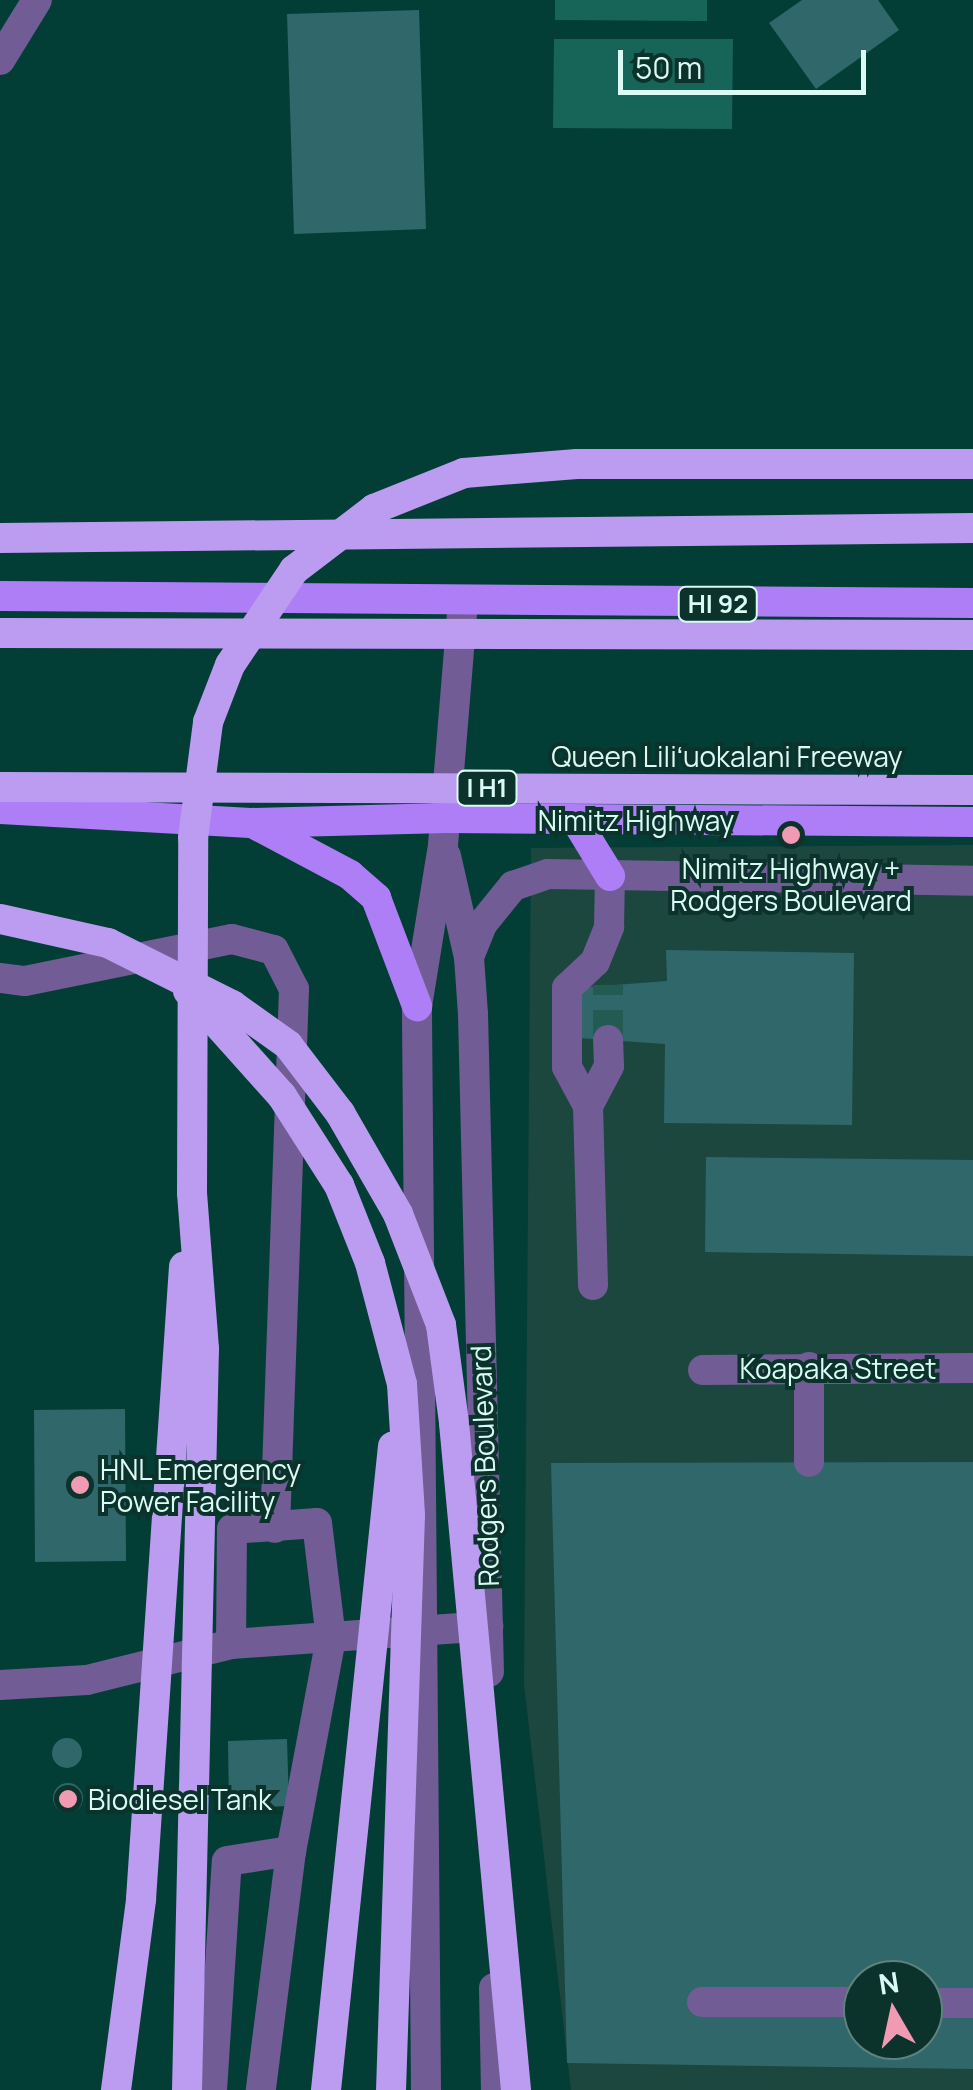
<!DOCTYPE html>
<html>
<head>
<meta charset="utf-8">
<style>
  body { margin:0 }
  #map { position:relative; width:973px; height:2090px; overflow:hidden; background:#033e36; font-family:Manrope,sans-serif }
  div>[style] { position:absolute }
  [style*='--x'] { left:calc(var(--x)*1px); top:calc(var(--y)*1px); width:calc(var(--w)*1px); rotate:calc(var(--a)*1deg) }
  .built>* { inset:0; background:#1c473f }
  .green>* { inset:0; background:#176559 }
  .building>* { inset:0; background:#30676a }
  .round { border-radius:50% }
  .minor-tunnel>* { height:30px; margin-top:-15px; transform-origin:0; background:repeating-linear-gradient(90deg,#235a52 0 30px,transparent 0 45px) }
  .minor>* { height:30px; margin:-15px; padding:0 15px; transform-origin:15px; border-radius:15px; background:#715c96 }
  .major>* { height:30px; margin:-15px; padding:0 15px; transform-origin:15px; border-radius:15px; background:#ae7ef6 }
  .highway>* { height:30px; margin:-15px; padding:0 15px; transform-origin:15px; border-radius:15px; background:#bc9cf1 }
  .highway-bridge>* { height:30px; margin:-15px; padding:0 15px; transform-origin:15px; border-radius:15px; background:#bc9cf1 }
  .dots>* { width:28px; height:28px; translate:-50% -50%; box-sizing:border-box; border:5px solid #0c322c; border-radius:50% }
  span { translate:-50% -50%; white-space:nowrap; text-align:center; line-height:1.15; -webkit-text-stroke:8px #0c322c; paint-order:stroke }
  .shield-label span { padding:2px 8px; background:#0c322c; border:2px solid; border-radius:8px; -webkit-text-stroke-width:0 }
  .shield-label { font-size:25px; color:#d9fbf3; font-weight:700 }
  .street-label { font-size:28px; color:#d9fbf3 }
  .poi-label { font-size:28px; color:#d9fbf3 }
  .left { translate:0 -50%; text-align:left }
  .north { position:absolute; left:843px; top:1960px; width:100px; height:100px; box-sizing:border-box; background:#0c322c; border:2px solid #5e827c; border-radius:50%; rotate:351deg; font-size:28px; font-weight:700; line-height:40px; text-align:center; color:#d9fbf3 }
  .north::after { content:''; display:block; margin:auto; width:35px; height:45px; background:#f19ab4; clip-path:polygon(50% 0,100% 100%,50% 72%,0 100%) }
  .scale { position:absolute; left:618px; top:50px; width:248px; height:45px; box-sizing:border-box; border:5px solid #d9fbf3; border-top:0; padding-left:12px; font-size:30px; line-height:35px; white-space:nowrap; color:#d9fbf3; -webkit-text-stroke:8px #0c322c; paint-order:stroke }
</style>
</head>
<body>
<div id="map">
  <div class="built">
    <i style="clip-path:polygon(evenodd,973px 845px,973px 2090px,571px 2090px,524px 1684px,531px 848px,973px 845px,863px 1980px,923px 1980px,923px 2040px,863px 2040px,863px 1980px)"></i>
  </div>
  <div class="green">
    <i style="clip-path:polygon(555px 0,707px 0,707px 21px,555px 20px)"></i>
    <i style="clip-path:polygon(554px 39px,733px 39px,732px 129px,553px 128px)"></i>
  </div>
  <div class="building">
    <i style="clip-path:polygon(802px 0,878px 0,899px 30px,816px 89px,769px 23px)"></i>
    <i style="clip-path:polygon(419px 10px,426px 229px,294px 234px,287px 14px)"></i>
    <i style="clip-path:polygon(666px 950px,854px 953px,852px 1125px,664px 1123px,665px 1044px,578px 1038px,575px 988px,667px 981px)"></i>
    <i style="clip-path:polygon(706px 1157px,973px 1160px,973px 1256px,705px 1252px)"></i>
    <i style="clip-path:polygon(125px 1409px,126px 1561px,35px 1562px,34px 1410px)"></i>
    <i style="clip-path:polygon(evenodd,973px 1462px,973px 2069px,567px 2063px,551px 1463px,973px 1462px,863px 1980px,923px 1980px,923px 2040px,863px 2040px,863px 1980px)"></i>
    <i class="round" style="left:52px;top:1738px;width:30px;height:30px"></i>
    <i style="clip-path:polygon(287px 1739px,289px 1806px,229px 1808px,228px 1741px)"></i>
    <i class="round" style="left:53px;top:1783px;width:30px;height:30px"></i>
  </div>
  <div class="minor-tunnel">
    <i style="--x:608;--y:1040;--w:55;--a:-90"></i>
  </div>
  <div class="minor">
    <i style="--x:0;--y:60;--w:70;--a:-58.3"></i>
    <i style="--x:446;--y:856;--w:104;--a:77.2"></i>
    <i style="--x:469;--y:957;--w:57;--a:86"></i>
    <i style="--x:473;--y:1014;--w:658;--a:88.61"></i>
    <i style="--x:469;--y:957;--w:37;--a:-68"></i>
    <i style="--x:483;--y:923;--w:48;--a:-51"></i>
    <i style="--x:513;--y:886;--w:37;--a:-19"></i>
    <i style="--x:548;--y:874;--w:425;--a:0.9"></i>
    <i style="--x:0;--y:978;--w:25;--a:7"></i>
    <i style="--x:25;--y:981;--w:211;--a:-11.5"></i>
    <i style="--x:232;--y:939;--w:43;--a:14.7"></i>
    <i style="--x:274;--y:950;--w:44;--a:62.9"></i>
    <i style="--x:294;--y:989;--w:539;--a:92.02"></i>
    <i style="--x:588;--y:1106;--w:45;--a:-62.3"></i>
    <i style="--x:609;--y:1066;--w:26;--a:-92"></i>
    <i style="--x:593;--y:1285;--w:179;--a:-91.6"></i>
    <i style="--x:588;--y:1106;--w:44;--a:-118.3"></i>
    <i style="--x:567;--y:1067;--w:79;--a:-90"></i>
    <i style="--x:567;--y:988;--w:38;--a:-43"></i>
    <i style="--x:595;--y:962;--w:38;--a:-68"></i>
    <i style="--x:609;--y:927;--w:51;--a:-88.9"></i>
    <i style="--x:809;--y:1367;--w:95;--a:90"></i>
    <i style="--x:703;--y:1370;--w:270;--a:-0.4"></i>
    <i style="--x:231;--y:1644;--w:115;--a:-89.5"></i>
    <i style="--x:232;--y:1529;--w:85;--a:-4"></i>
    <i style="--x:317;--y:1523;--w:116;--a:83.1"></i>
    <i style="--x:331;--y:1638;--w:217;--a:100.6"></i>
    <i style="--x:291;--y:1851;--w:241;--a:97.2"></i>
    <i style="--x:0;--y:1685;--w:87;--a:-3.3"></i>
    <i style="--x:87;--y:1680;--w:148;--a:-14"></i>
    <i style="--x:231;--y:1644;--w:258;--a:-4"></i>
    <i style="--x:494;--y:1988;--w:102;--a:88.9"></i>
    <i style="--x:702;--y:2002;--w:161;--a:0"></i>
    <i style="--x:923;--y:2003;--w:50;--a:0"></i>
    <i style="--x:212;--y:2090;--w:229;--a:-86.3"></i>
    <i style="--x:227;--y:1861;--w:65;--a:-8.9"></i>
    <i style="--x:426;--y:2090;--w:1084;--a:-90.48"></i>
    <i style="--x:417;--y:1006;--w:163;--a:-80.8"></i>
    <i style="--x:443;--y:845;--w:234;--a:-85.3"></i>
  </div>
  <div class="major">
    <i style="--x:0;--y:596;--w:973;--a:0.41"></i>
    <i style="--x:0;--y:809;--w:251;--a:3.2"></i>
    <i style="--x:251;--y:823;--w:195;--a:-1.5"></i>
    <i style="--x:446;--y:818;--w:527;--a:0.43"></i>
    <i style="--x:575;--y:819;--w:67;--a:58.4"></i>
    <i style="--x:258;--y:826;--w:104;--a:28"></i>
    <i style="--x:350;--y:875;--w:35;--a:41"></i>
    <i style="--x:376;--y:898;--w:116;--a:69.2"></i>
  </div>
  <div class="highway">
    <i style="--x:577;--y:464;--w:396;--a:0"></i>
    <i style="--x:0;--y:538;--w:973;--a:-0.59"></i>
    <i style="--x:187;--y:2090;--w:302;--a:-88.7"></i>
  </div>
  <div class="highway-bridge">
    <i style="--x:0;--y:633;--w:973;--a:0.12"></i>
    <i style="--x:0;--y:787;--w:973;--a:0.18"></i>
    <i style="--x:0;--y:919;--w:111;--a:12.5"></i>
    <i style="--x:108;--y:943;--w:139;--a:26.6"></i>
    <i style="--x:232;--y:1005;--w:69;--a:35.5"></i>
    <i style="--x:288;--y:1045;--w:86;--a:52.6"></i>
    <i style="--x:340;--y:1113;--w:116;--a:60.1"></i>
    <i style="--x:398;--y:1214;--w:119;--a:68.8"></i>
    <i style="--x:441;--y:1325;--w:99;--a:82.4"></i>
    <i style="--x:454;--y:1423;--w:670;--a:84.69"></i>
    <i style="--x:188;--y:991;--w:141;--a:48.2"></i>
    <i style="--x:282;--y:1096;--w:106;--a:57.4"></i>
    <i style="--x:339;--y:1185;--w:84;--a:68.3"></i>
    <i style="--x:370;--y:1263;--w:125;--a:75.2"></i>
    <i style="--x:402;--y:1384;--w:131;--a:86.5"></i>
    <i style="--x:410;--y:1515;--w:575;--a:91.89"></i>
    <i style="--x:194;--y:1788;--w:439;--a:-88.7"></i>
    <i style="--x:204;--y:1349;--w:156;--a:-94.4"></i>
    <i style="--x:192;--y:1193;--w:355;--a:-89.8"></i>
    <i style="--x:193;--y:838;--w:117;--a:-82.6"></i>
    <i style="--x:208;--y:722;--w:61;--a:-68.9"></i>
    <i style="--x:230;--y:665;--w:115;--a:-56"></i>
    <i style="--x:294;--y:570;--w:101;--a:-37.3"></i>
    <i style="--x:374;--y:509;--w:97;--a:-21.8"></i>
    <i style="--x:464;--y:473;--w:113;--a:-4.6"></i>
    <i style="--x:116;--y:2090;--w:193;--a:-82.5"></i>
    <i style="--x:141;--y:1899;--w:634;--a:-86.11"></i>
    <i style="--x:326;--y:2090;--w:647;--a:-84.06"></i>
  </div>
  <div class="dots">
    <i style="left:791px;top:835px;background:#f19ab4"></i>
    <i style="left:80px;top:1485px;background:#f19ab4"></i>
    <i style="left:68px;top:1799px;background:#f19ab4"></i>
  </div>
  <div class="shield-label">
    <span style="left:718px;top:604px">HI 92</span>
    <span style="left:487px;top:788px">I H1</span>
  </div>
  <div class="street-label">
    <span style="left:727px;top:756px">Queen Liliʻuokalani Freeway</span>
    <span style="left:636px;top:820px">Nimitz Highway</span>
    <span style="left:838px;top:1368px">Koapaka Street</span>
    <span style="left:484px;top:1466px;rotate:-92deg">Rodgers Boulevard</span>
  </div>
  <div class="poi-label">
    <span style="left:791px;top:884px">Nimitz Highway +<br>Rodgers Boulevard</span>
    <span class="left" style="left:100px;top:1485px">HNL Emergency<br>Power Facility</span>
    <span class="left" style="left:88px;top:1799px">Biodiesel Tank</span>
  </div>
  <div class="north">N</div>
  <div class="scale">50 m</div>
</div>
</body>
</html>
